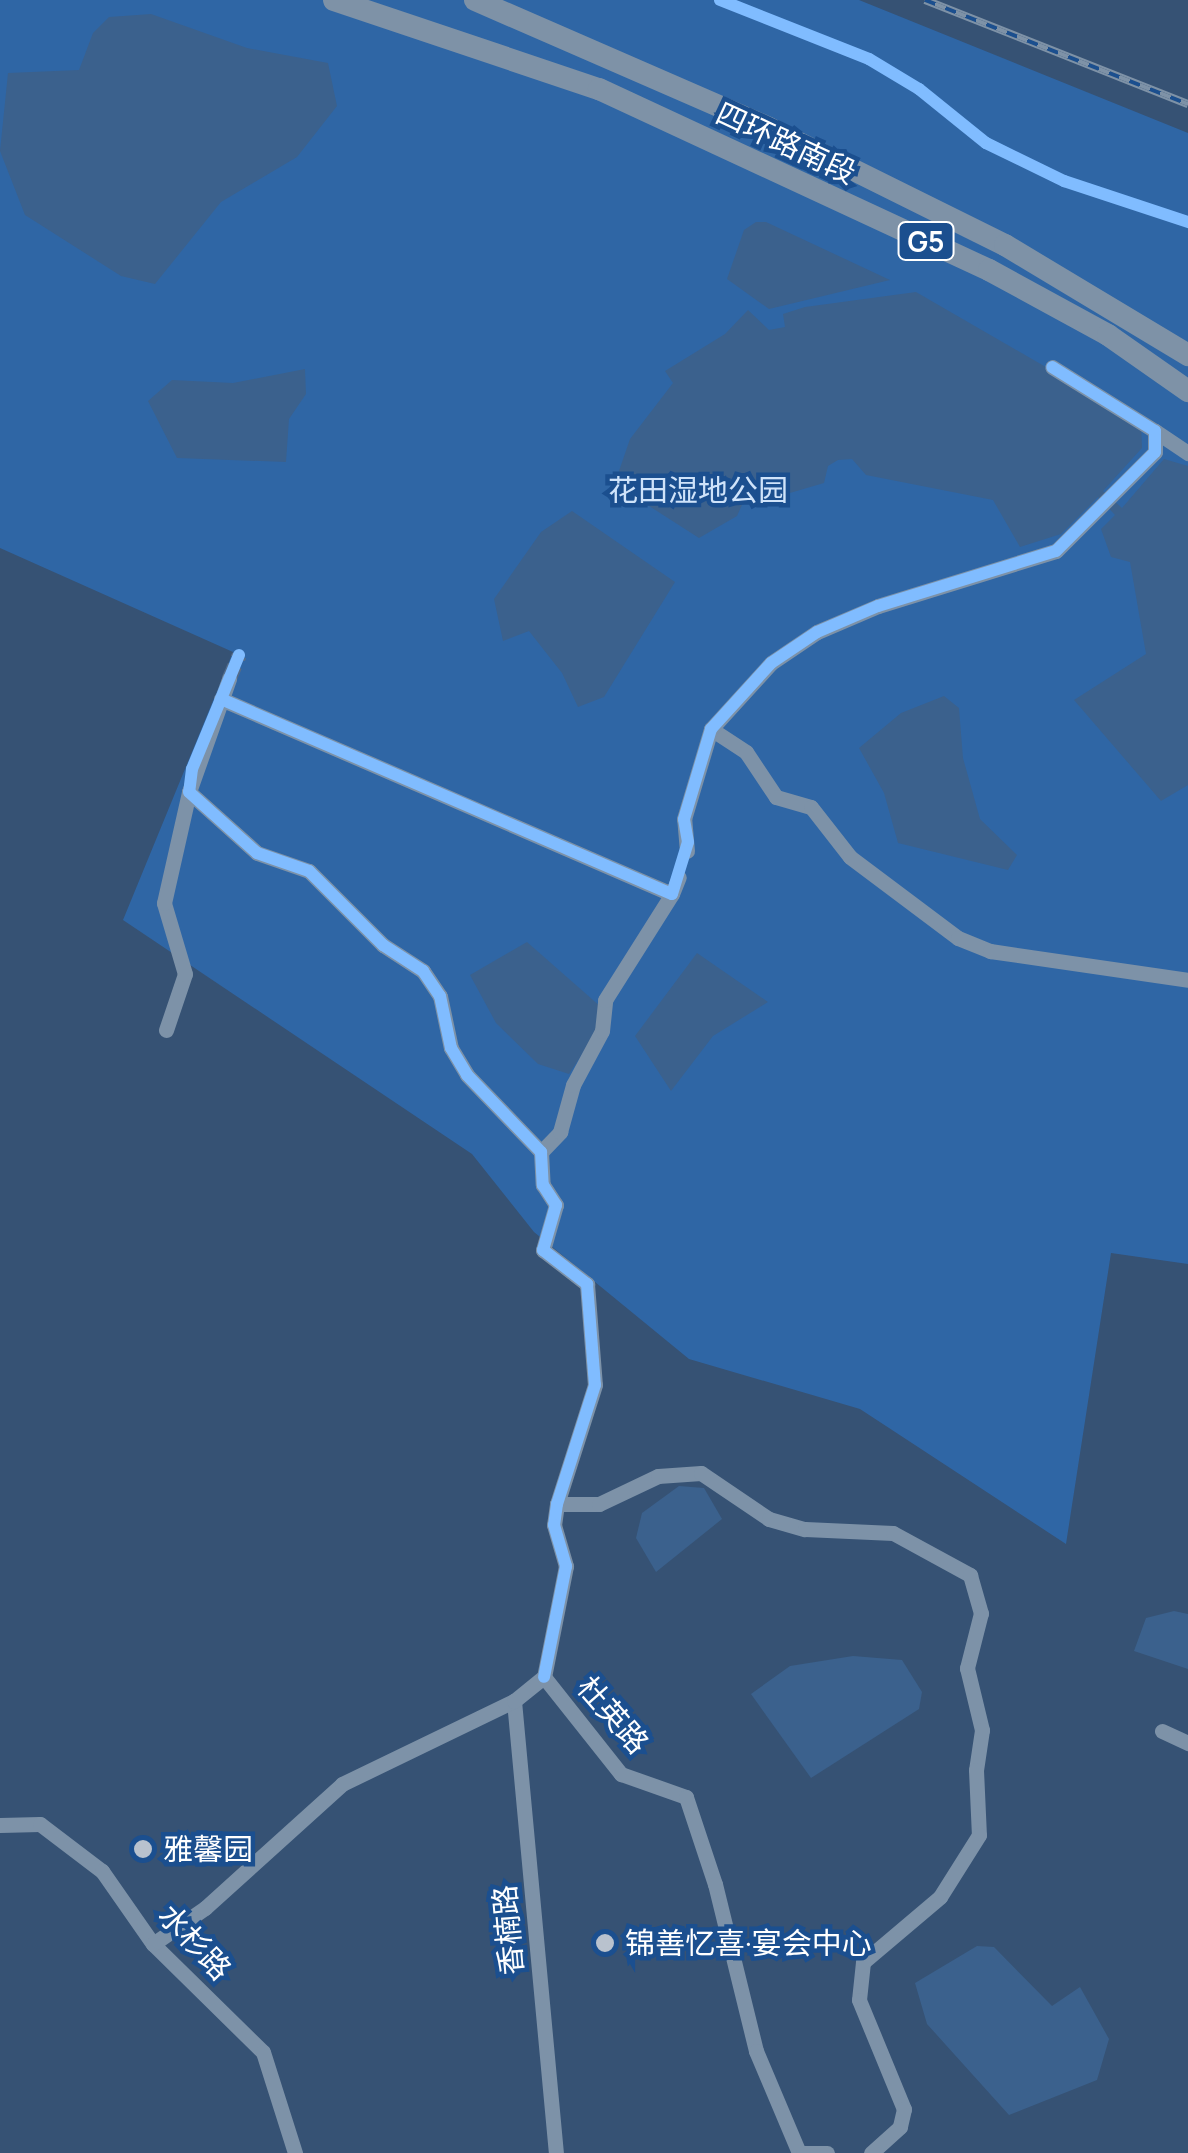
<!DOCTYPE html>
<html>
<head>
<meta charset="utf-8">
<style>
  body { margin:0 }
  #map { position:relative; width:1188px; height:2153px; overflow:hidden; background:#365274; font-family:Manrope,"Noto Sans SC",sans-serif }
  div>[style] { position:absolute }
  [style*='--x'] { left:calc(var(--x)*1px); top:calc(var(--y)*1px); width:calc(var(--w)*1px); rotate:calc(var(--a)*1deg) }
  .green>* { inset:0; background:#2f66a5 }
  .water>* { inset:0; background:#3b618d }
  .minor-tunnel>* { height:15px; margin-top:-7.5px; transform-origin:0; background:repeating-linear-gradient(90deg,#546c89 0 15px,transparent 0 23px) }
  .minor>* { height:15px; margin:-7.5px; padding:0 7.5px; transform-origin:7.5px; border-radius:7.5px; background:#7d92a8 }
  .highway>* { height:22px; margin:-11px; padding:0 11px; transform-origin:11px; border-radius:11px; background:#7e92a7 }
  .rail>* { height:8px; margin-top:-4px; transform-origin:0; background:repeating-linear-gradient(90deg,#1b4f8f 0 11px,#7e92a7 0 22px); box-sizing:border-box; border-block:2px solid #7e92a7 }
  .cycleway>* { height:12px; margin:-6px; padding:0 6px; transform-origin:6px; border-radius:6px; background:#80bcff }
  .dots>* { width:28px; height:28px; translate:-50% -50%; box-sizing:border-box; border:5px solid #1b4f8f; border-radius:50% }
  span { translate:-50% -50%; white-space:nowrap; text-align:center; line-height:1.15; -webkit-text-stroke:9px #1b4f8f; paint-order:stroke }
  .shield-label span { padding:2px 8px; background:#1b4f8f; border:2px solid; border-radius:8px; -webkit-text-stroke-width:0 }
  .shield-label { font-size:28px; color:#fff; font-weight:700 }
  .street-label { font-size:30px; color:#fff }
  .park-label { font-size:30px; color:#cfe3fa }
  .poi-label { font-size:30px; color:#fff }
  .left { translate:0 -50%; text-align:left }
</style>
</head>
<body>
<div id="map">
  <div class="green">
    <i style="clip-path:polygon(0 0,859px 0,1188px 133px,1188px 1264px,1111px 1253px,1066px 1544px,860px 1409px,689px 1359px,534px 1232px,472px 1154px,123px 920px,233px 652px,0 548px)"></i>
  </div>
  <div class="water">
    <i style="clip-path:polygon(151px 14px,247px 48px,328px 63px,337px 106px,297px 157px,221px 202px,155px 284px,121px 276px,25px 215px,0 151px,8px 73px,79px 70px,93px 33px,109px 17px)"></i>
    <i style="clip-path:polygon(756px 222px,766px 222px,890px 280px,769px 309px,727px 279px,744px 230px)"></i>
    <i style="clip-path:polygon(916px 292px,1141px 422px,1142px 448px,1103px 491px,1122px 508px,1164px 459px,1188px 466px,1188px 785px,1161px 801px,1074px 700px,1146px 654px,1130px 562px,1111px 557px,1101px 529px,1115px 515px,1098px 497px,1061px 534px,1020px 547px,993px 500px,866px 475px,852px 459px,838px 460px,828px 466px,824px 483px,783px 495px,761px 488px,746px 496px,737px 516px,699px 538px,646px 504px,619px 471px,630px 439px,673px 383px,665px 371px,725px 334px,748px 310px,769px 330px,785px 327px,783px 314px,805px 307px)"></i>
    <i style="clip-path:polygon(305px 369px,306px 394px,289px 419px,286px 462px,177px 458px,148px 401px,172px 380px,233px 383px)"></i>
    <i style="clip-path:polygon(572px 511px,675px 582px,604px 697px,578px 707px,562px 673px,529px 631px,503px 641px,494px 599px,541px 532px)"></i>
    <i style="clip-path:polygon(944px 696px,959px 708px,963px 758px,980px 819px,1017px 855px,1008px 870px,898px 843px,884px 793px,859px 748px,901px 713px)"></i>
    <i style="clip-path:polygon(527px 942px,601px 1007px,598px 1030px,569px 1074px,538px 1064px,496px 1023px,470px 975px)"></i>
    <i style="clip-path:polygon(697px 953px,768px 1002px,713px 1036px,671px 1091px,635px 1036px)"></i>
    <i style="clip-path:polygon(679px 1486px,704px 1488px,722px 1519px,656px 1572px,636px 1538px,642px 1513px)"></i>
    <i style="clip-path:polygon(1174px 1611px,1188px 1614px,1188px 1669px,1134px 1651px,1146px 1618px)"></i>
    <i style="clip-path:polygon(853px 1656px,902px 1660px,922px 1692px,919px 1709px,811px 1778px,751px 1694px,790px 1666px)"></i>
    <i style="clip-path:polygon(977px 1946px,994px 1947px,1052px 2006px,1080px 1987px,1109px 2039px,1097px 2080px,1009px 2115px,927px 2024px,915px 1983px)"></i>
  </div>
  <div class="minor-tunnel">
    <i style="--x:229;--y:679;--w:26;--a:-67"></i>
  </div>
  <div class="minor">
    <i style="--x:1155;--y:431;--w:40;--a:34"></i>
    <i style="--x:229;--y:679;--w:120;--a:109.5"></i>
    <i style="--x:189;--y:792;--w:91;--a:41.9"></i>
    <i style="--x:257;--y:853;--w:55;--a:19.1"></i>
    <i style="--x:309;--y:871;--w:105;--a:45"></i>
    <i style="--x:383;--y:945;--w:48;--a:33"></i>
    <i style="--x:423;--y:971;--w:30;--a:56"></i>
    <i style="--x:440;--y:996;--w:53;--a:78.1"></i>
    <i style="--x:451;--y:1048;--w:31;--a:59"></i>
    <i style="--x:467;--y:1075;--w:107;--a:46.1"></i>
    <i style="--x:541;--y:1152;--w:33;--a:87"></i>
    <i style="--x:543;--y:1185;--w:24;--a:57"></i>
    <i style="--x:556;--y:1205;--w:47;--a:106.1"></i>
    <i style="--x:543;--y:1250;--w:56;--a:37.7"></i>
    <i style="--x:587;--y:1284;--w:101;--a:85.5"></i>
    <i style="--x:595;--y:1385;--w:125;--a:107.7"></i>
    <i style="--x:557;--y:1504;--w:21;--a:98"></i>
    <i style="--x:554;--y:1525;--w:43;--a:73.7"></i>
    <i style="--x:566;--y:1566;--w:113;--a:101.2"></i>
    <i style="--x:221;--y:699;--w:491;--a:23.4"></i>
    <i style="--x:672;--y:894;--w:18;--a:-68"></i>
    <i style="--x:711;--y:729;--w:42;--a:33.3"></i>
    <i style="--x:746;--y:752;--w:54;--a:56.3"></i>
    <i style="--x:776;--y:797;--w:36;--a:16"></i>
    <i style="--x:811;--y:807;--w:63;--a:52"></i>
    <i style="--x:850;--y:857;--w:135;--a:36.9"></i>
    <i style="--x:958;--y:938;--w:35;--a:22"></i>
    <i style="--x:990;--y:951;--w:200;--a:8.3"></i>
    <i style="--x:687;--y:851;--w:32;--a:-95"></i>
    <i style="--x:684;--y:819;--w:94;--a:-73.3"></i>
    <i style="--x:711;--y:729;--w:89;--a:-47.7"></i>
    <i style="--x:771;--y:663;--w:55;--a:-34"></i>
    <i style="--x:817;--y:632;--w:66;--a:-23.1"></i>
    <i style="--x:878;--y:606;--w:186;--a:-17.2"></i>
    <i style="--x:1056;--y:551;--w:140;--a:-45"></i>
    <i style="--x:1155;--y:452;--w:21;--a:-90"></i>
    <i style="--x:1155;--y:431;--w:121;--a:-148.1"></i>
    <i style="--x:166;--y:1030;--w:59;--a:-71.3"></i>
    <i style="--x:185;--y:974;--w:74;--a:-106.5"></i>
    <i style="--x:164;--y:903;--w:114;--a:-77.3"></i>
    <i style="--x:541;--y:1152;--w:28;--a:-46"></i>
    <i style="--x:560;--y:1132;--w:49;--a:-74.5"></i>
    <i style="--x:573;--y:1085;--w:61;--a:-61.8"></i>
    <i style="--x:602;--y:1031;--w:31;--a:-84"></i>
    <i style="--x:605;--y:1000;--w:125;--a:-57.7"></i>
    <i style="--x:557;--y:1504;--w:42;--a:0"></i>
    <i style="--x:599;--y:1504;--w:65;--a:-25.4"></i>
    <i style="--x:658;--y:1476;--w:43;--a:-4"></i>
    <i style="--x:701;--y:1473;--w:82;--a:34.1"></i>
    <i style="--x:769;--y:1519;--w:37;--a:16"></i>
    <i style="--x:805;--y:1529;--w:88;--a:2.6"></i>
    <i style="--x:893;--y:1533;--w:88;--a:28.6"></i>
    <i style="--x:970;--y:1575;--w:40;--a:74"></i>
    <i style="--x:981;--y:1613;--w:57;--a:104.3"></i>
    <i style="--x:967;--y:1668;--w:64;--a:76.4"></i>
    <i style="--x:982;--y:1730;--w:40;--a:98.5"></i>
    <i style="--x:976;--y:1770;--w:65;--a:87.4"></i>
    <i style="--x:979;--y:1835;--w:73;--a:122.2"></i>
    <i style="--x:940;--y:1897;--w:101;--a:139.8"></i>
    <i style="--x:863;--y:1962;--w:38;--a:96"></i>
    <i style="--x:859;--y:2000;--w:118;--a:67.6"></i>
    <i style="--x:904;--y:2109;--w:18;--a:103"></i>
    <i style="--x:900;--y:2127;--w:39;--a:138"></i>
    <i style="--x:514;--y:1701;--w:454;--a:84.7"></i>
    <i style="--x:1162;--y:1731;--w:29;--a:25"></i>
    <i style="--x:0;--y:1825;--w:40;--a:-1.4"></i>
    <i style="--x:40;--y:1824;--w:78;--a:37.2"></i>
    <i style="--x:102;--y:1871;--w:89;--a:55.1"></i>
    <i style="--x:153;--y:1944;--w:154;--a:44.5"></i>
    <i style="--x:263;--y:2052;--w:106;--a:72.4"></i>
    <i style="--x:153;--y:1944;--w:63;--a:-34.7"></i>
    <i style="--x:205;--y:1908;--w:185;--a:-42.1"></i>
    <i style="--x:342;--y:1784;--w:191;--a:-25.8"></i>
    <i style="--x:514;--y:1701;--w:38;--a:-39"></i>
    <i style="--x:544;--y:1677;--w:124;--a:51.6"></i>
    <i style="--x:621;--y:1774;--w:69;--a:19.5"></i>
    <i style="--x:686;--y:1797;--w:92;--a:71.6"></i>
    <i style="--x:715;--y:1884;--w:172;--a:76.2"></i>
    <i style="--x:756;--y:2051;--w:111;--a:67.1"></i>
    <i style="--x:803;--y:2153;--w:24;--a:0"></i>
  </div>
  <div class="highway">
    <i style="--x:334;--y:0;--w:280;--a:18.6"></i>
    <i style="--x:599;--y:89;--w:430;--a:24.9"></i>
    <i style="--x:989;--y:270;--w:136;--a:28.6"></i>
    <i style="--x:1108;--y:335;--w:98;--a:35"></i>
    <i style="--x:475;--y:0;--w:321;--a:23.5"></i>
    <i style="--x:769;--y:128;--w:263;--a:26.4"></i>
    <i style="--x:1005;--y:245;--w:214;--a:31"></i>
  </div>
  <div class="rail">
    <i style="--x:925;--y:0;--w:283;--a:21.6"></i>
  </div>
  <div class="cycleway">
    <i style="--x:720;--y:0;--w:160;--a:21.6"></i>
    <i style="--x:869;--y:59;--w:58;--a:31"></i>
    <i style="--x:919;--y:89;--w:86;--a:38.9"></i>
    <i style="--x:986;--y:143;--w:87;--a:26"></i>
    <i style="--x:1064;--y:181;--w:131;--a:18.3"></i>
    <i style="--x:239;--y:655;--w:123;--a:112.4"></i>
    <i style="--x:192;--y:769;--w:23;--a:97"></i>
    <i style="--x:189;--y:792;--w:91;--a:41.9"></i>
    <i style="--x:257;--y:853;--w:55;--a:19.1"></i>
    <i style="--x:309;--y:871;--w:105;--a:45"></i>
    <i style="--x:383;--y:945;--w:48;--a:33"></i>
    <i style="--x:423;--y:971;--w:30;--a:56"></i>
    <i style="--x:440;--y:996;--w:53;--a:78.1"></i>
    <i style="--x:451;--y:1048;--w:31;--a:59"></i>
    <i style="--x:467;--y:1075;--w:107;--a:46.1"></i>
    <i style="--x:541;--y:1152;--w:33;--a:87"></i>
    <i style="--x:543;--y:1185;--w:24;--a:57"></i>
    <i style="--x:556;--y:1205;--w:47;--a:106.1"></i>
    <i style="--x:543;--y:1250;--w:56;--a:37.7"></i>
    <i style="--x:587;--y:1284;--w:101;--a:85.5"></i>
    <i style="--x:595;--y:1385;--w:125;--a:107.7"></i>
    <i style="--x:557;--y:1504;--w:21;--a:98"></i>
    <i style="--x:554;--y:1525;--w:43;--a:73.7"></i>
    <i style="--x:566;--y:1566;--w:113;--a:101.2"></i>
    <i style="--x:221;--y:699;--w:491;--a:23.4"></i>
    <i style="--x:672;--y:894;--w:54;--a:-72.9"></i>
    <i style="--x:688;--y:842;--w:23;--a:-100"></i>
    <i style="--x:684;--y:819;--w:94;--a:-73.3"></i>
    <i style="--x:711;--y:729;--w:89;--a:-47.7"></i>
    <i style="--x:771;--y:663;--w:55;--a:-34"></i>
    <i style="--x:817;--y:632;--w:66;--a:-23.1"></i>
    <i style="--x:878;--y:606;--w:186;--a:-17.2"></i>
    <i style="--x:1056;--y:551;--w:140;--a:-45"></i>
    <i style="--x:1155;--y:452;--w:21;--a:-90"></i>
    <i style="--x:1155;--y:431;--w:121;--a:-148.1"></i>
  </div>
  <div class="dots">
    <i style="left:143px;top:1849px;background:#b9c2ce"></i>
    <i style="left:605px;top:1943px;background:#b9c2ce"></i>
  </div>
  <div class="shield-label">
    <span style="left:926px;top:241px">G5</span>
  </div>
  <div class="street-label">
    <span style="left:786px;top:143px;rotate:25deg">四环路南段</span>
    <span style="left:613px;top:1715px;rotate:49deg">杜英路</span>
    <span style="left:508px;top:1930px;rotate:-95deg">香楠路</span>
    <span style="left:195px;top:1942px;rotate:47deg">水杉路</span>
  </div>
  <div class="park-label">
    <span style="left:698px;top:490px">花田湿地公园</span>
  </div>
  <div class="poi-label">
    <span class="left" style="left:163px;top:1849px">雅馨园</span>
    <span class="left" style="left:625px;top:1943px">锦善忆喜·宴会中心</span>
  </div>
</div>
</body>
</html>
